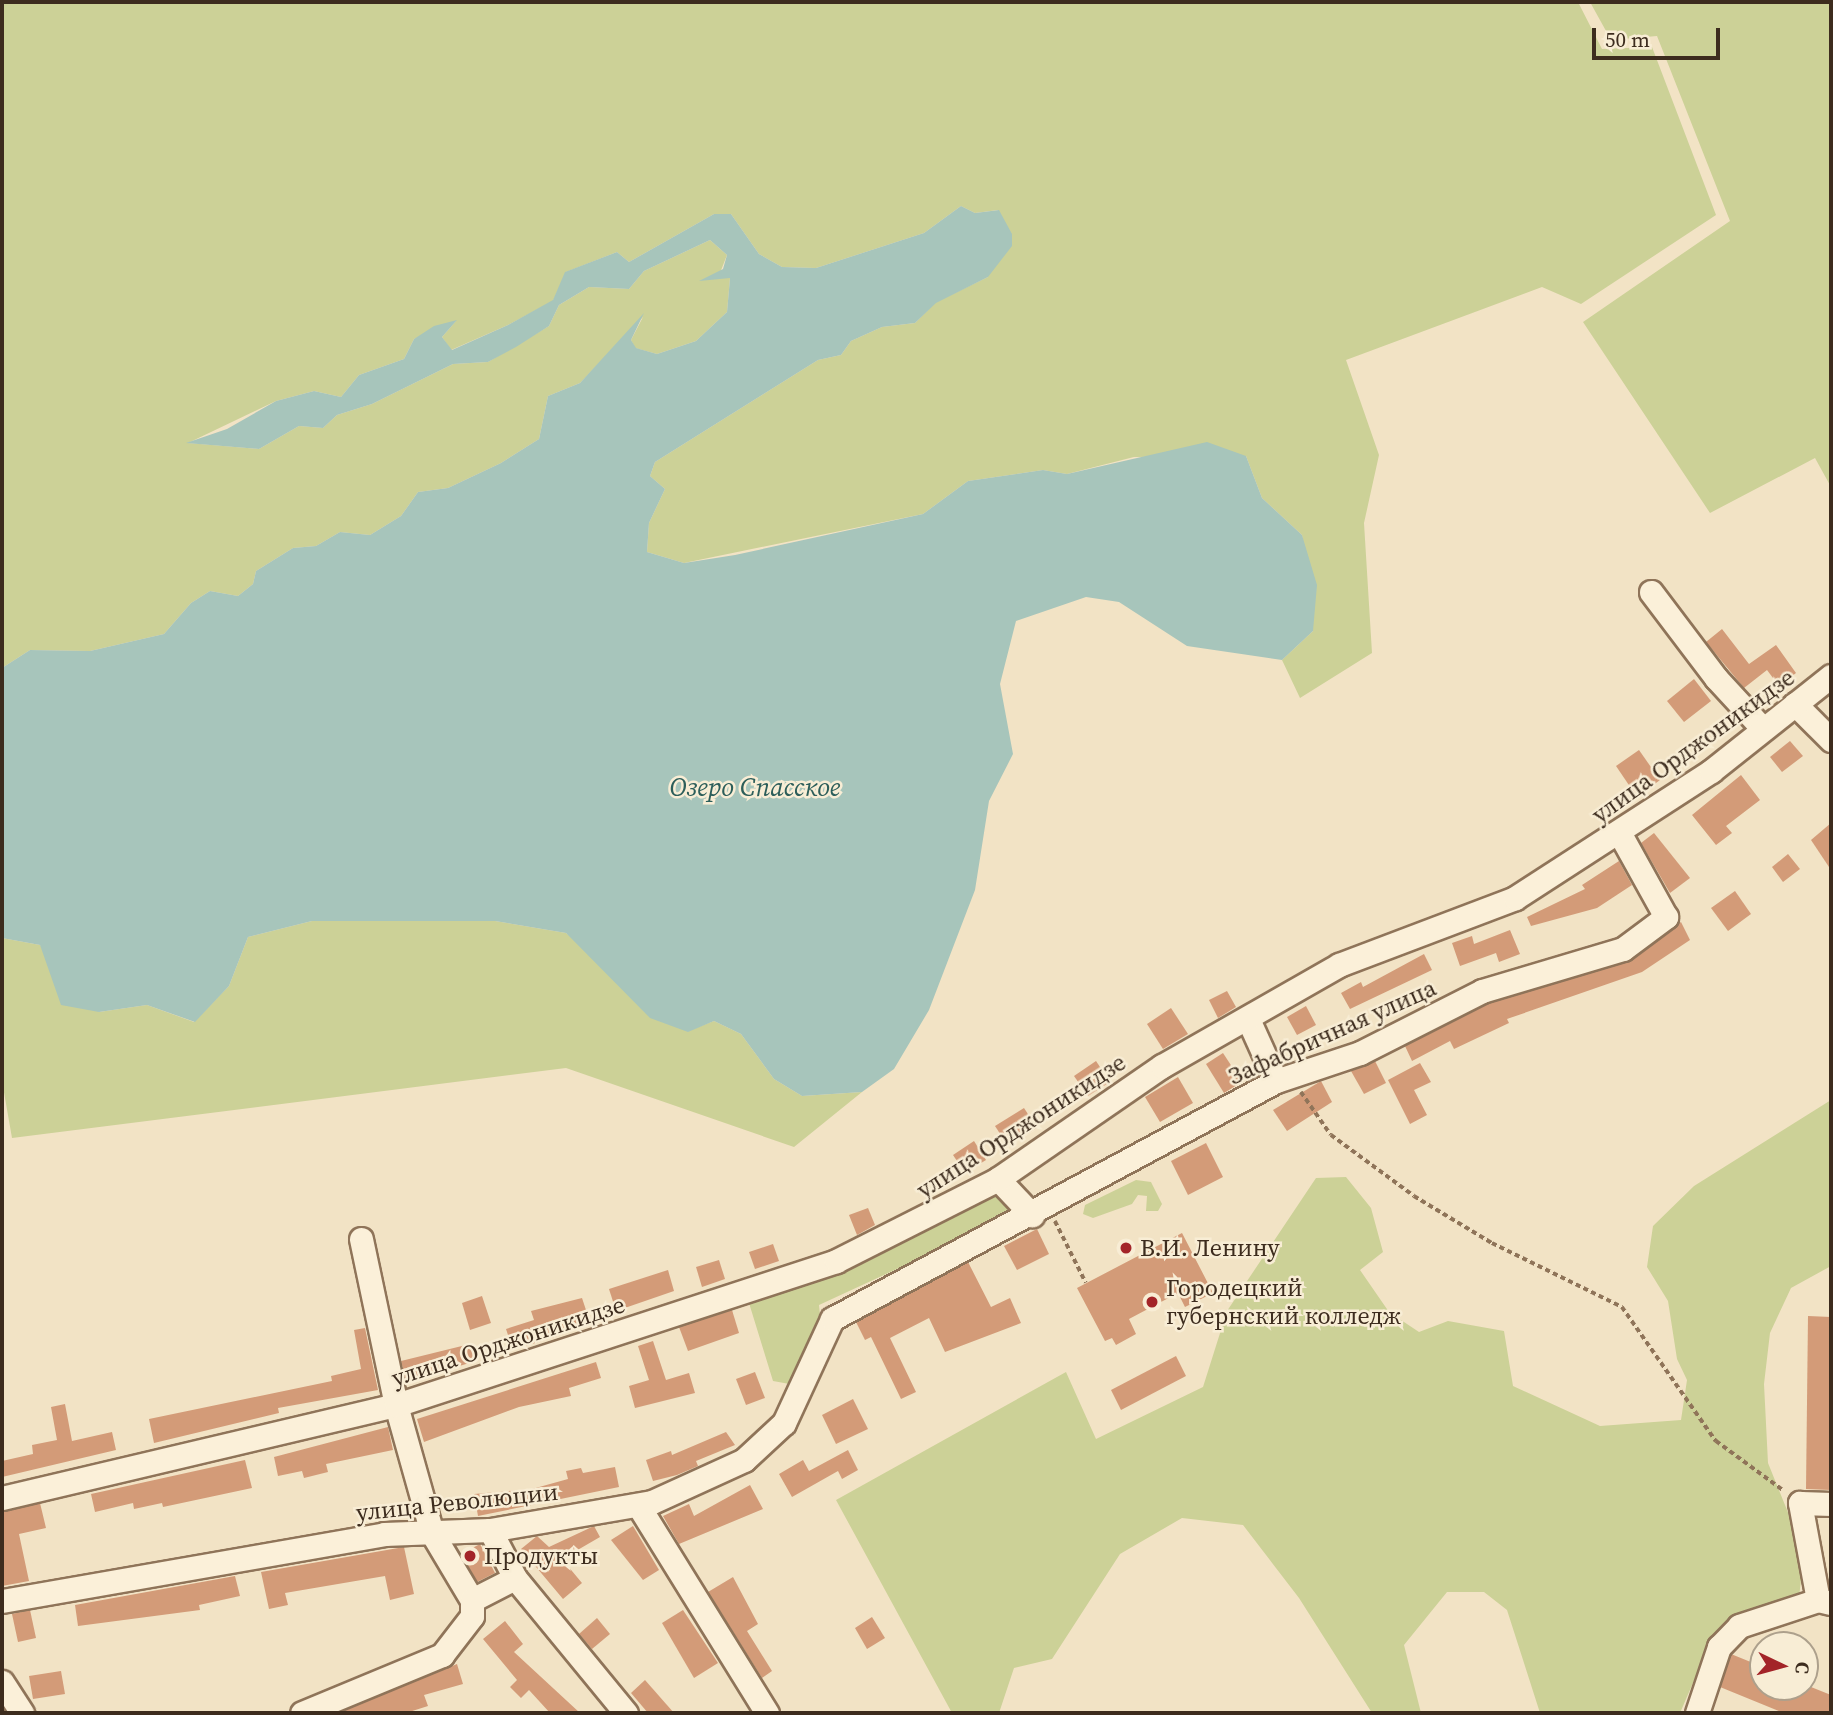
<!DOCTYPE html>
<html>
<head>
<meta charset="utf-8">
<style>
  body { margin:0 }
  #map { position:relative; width:1833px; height:1715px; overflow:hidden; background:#f2e3c5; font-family:"Source Serif 4",serif }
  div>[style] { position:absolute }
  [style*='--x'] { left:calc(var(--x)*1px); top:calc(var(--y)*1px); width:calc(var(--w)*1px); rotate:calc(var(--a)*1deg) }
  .green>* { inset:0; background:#ccd197 }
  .water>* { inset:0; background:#a7c5bb }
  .building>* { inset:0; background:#d39b78 }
  .path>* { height:3.5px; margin-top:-1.75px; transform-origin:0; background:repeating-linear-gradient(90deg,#8f7459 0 5px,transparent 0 8.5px) }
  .roads { filter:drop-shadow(2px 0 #8f7459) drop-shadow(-2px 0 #8f7459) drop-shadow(0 2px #8f7459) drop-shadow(0 -2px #8f7459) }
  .minor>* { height:23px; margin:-11.5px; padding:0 11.5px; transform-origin:11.5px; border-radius:11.5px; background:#fbf0d9 }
  .dots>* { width:19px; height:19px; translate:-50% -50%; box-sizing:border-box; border:4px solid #f8edd5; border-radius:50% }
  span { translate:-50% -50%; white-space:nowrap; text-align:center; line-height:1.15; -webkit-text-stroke:5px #f8edd5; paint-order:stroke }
  .street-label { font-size:24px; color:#3d2c1e }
  .poi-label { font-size:24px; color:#3d2c1e }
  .left { translate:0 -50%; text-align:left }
  .water-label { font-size:26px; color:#2c5e5a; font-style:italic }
  .frame { position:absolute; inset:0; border:4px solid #3d2c1e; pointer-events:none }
  .north { position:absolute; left:1749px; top:1631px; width:70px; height:70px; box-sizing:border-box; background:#f8edd5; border:2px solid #ada08c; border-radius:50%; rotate:95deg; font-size:19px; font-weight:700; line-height:28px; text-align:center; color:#3d2c1e }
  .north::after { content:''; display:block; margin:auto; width:24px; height:32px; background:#a32428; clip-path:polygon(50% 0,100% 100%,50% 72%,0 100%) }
  .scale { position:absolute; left:1592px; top:28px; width:128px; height:32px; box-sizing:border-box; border:4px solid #3d2c1e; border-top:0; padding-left:9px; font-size:21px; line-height:24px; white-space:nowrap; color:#3d2c1e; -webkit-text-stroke:5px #f8edd5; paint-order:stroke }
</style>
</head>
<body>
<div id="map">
  <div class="green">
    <i style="clip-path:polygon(2px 2px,1578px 2px,1602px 49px,1652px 47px,1716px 215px,1581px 304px,1542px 287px,1346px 360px,1379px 455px,1364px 523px,1372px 653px,1300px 698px,1282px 660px,1313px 631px,1302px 535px,1262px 498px,1246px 456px,1134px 457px,1067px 474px,1043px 470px,968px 481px,923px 514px,684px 563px,647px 552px,649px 523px,665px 489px,650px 476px,655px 462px,818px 360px,841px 355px,851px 341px,882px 327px,915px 323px,936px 302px,988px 277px,998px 210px,975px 213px,961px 206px,924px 233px,816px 268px,782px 267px,759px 254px,731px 214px,714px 214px,629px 262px,617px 252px,566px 272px,553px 301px,508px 325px,451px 350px,442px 337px,456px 321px,414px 339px,404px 359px,359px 375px,341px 397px,314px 391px,276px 401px,188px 443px,259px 449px,299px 426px,323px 428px,337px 415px,372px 404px,453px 364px,488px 362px,549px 326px,559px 305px,589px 287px,629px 289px,644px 271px,710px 240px,727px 255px,718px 278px,730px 278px,727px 312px,696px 341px,657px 354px,635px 348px,631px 340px,643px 317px,580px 383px,548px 396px,539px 439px,501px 463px,448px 488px,418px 492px,401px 516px,370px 535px,340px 532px,316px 546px,293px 548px,256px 571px,253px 584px,238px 596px,210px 591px,191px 603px,164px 634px,90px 651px,30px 650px,2px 668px)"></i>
    <i style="clip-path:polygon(1590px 2px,1831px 2px,1831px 487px,1815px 458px,1710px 513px,1583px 322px,1730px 221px,1657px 36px,1611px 40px)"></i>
    <i style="clip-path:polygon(312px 921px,495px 921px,566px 933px,688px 1031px,714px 1021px,741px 1034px,774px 1079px,802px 1096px,862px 1092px,794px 1147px,566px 1068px,12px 1138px,2px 1081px,2px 938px,40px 945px,99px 1012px,147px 1005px,194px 1022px,229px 986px,248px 937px)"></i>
    <i style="clip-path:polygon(1831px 1100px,1831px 1266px,1791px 1288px,1770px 1333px,1764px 1384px,1768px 1463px,1804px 1552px,1799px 1598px,1752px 1609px,1711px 1641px,1680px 1713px,1540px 1713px,1507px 1610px,1484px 1592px,1447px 1592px,1404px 1645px,1421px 1713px,1372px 1713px,1299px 1598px,1243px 1525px,1182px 1518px,1120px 1554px,1052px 1659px,1014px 1668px,999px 1713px,952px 1713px,836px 1500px,1066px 1372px,1096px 1439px,1203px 1387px,1227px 1311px,1316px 1178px,1346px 1177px,1371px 1208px,1383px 1252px,1360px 1270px,1389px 1312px,1419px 1332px,1448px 1321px,1504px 1331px,1513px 1386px,1600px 1426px,1681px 1420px,1687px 1380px,1677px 1359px,1668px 1301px,1647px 1267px,1653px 1226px,1694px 1186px)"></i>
    <i style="clip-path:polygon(1136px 1180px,1151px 1182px,1162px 1204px,1158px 1211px,1146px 1211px,1147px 1196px,1138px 1195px,1132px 1204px,1093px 1218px,1083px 1214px,1085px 1205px)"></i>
    <i style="clip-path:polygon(995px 1193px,1018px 1213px,819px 1305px,821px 1325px,795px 1385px,773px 1381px,749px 1303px,830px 1274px)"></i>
  </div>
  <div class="water">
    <i style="clip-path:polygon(961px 206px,975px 213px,999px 210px,1012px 234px,1012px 246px,988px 277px,936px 303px,915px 323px,882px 327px,851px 341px,841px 355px,818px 360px,655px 462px,650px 476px,665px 489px,649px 523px,647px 552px,684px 563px,735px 555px,923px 514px,968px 481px,1043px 470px,1067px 474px,1207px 442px,1246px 456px,1262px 498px,1302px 535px,1317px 585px,1313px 631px,1282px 660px,1187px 646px,1119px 602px,1086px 597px,1016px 621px,1000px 684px,1013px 754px,989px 801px,975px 890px,929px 1010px,894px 1069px,862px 1092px,802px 1096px,774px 1079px,741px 1034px,714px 1021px,688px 1032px,650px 1018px,566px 933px,495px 921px,312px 921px,248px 937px,229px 986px,195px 1022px,147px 1005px,99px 1012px,61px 1005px,40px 945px,2px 938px,2px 668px,30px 650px,90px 651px,164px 634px,191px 603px,210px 591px,238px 596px,253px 584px,256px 571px,293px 548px,316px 546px,340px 532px,370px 535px,401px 516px,418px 492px,448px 488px,501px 463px,539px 439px,548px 396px,580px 383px,644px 313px,631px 340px,636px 348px,657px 354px,696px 341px,727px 312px,730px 278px,699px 281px,723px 269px,727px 255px,710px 240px,644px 271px,629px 289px,589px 287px,559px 305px,549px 326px,516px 347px,488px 362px,453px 364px,372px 404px,337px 415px,323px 428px,299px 426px,259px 449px,186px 443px,227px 429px,276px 401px,314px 391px,341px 397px,359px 375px,404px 359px,414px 339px,434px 326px,457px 320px,442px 337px,452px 350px,508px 325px,553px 300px,565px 272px,617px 252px,629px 262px,714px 214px,731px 214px,759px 254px,782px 267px,816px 268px,924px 233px)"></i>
  </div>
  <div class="building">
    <i style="clip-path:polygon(1722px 629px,1749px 664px,1776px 645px,1796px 673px,1779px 686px,1767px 670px,1744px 688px,1706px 642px)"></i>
    <i style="clip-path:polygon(1694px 679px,1711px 701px,1684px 722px,1667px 701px)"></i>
    <i style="clip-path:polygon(1790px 741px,1803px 756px,1782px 772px,1770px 757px)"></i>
    <i style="clip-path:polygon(1639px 750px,1660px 780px,1637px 797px,1616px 766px)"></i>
    <i style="clip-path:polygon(1741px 775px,1760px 800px,1726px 826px,1732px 833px,1716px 845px,1692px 815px)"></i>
    <i style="clip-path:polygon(1831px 823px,1831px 870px,1811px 840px)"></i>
    <i style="clip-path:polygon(1654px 833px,1690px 878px,1670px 893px,1641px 843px)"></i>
    <i style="clip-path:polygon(1788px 854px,1800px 869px,1783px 882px,1772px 867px)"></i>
    <i style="clip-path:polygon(1619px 861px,1632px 885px,1597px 908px,1531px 926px,1527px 917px,1585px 889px,1582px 885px)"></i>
    <i style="clip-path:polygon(1735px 891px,1751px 914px,1728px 931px,1711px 908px)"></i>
    <i style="clip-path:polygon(1681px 922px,1690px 940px,1642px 972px,1507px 1019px,1509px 1023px,1454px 1049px,1450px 1041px,1412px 1061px,1405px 1046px,1487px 1004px,1627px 962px)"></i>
    <i style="clip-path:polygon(1510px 930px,1520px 954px,1499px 962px,1496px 953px,1460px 966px,1452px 943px,1472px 936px,1474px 944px)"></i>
    <i style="clip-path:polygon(1424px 954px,1432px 970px,1350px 1009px,1341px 993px,1361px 982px,1363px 987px)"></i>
    <i style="clip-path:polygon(1227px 991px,1236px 1007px,1218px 1018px,1209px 1000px)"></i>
    <i style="clip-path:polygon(1306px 1006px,1316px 1025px,1297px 1035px,1287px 1017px)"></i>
    <i style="clip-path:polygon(1171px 1008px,1188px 1034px,1163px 1049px,1147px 1024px)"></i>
    <i style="clip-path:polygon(1223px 1053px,1242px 1082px,1224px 1093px,1206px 1064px)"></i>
    <i style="clip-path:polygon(1096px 1061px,1110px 1082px,1088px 1096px,1074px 1076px)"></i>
    <i style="clip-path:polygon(1375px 1061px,1386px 1083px,1364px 1094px,1351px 1071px)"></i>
    <i style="clip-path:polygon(1420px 1063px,1431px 1082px,1414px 1090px,1427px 1115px,1410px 1124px,1388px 1080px)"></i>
    <i style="clip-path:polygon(1178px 1077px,1193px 1103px,1160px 1122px,1145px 1097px)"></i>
    <i style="clip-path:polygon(1321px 1081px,1332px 1102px,1287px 1131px,1273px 1110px)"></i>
    <i style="clip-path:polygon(1024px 1108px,1037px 1128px,1008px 1146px,995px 1126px)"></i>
    <i style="clip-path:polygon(974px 1141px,986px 1160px,965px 1173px,953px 1155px)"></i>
    <i style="clip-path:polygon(1206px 1143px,1223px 1177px,1188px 1195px,1171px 1161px)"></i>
    <i style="clip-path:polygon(868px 1208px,875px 1225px,857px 1235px,849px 1215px)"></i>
    <i style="clip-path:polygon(1037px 1229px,1049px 1254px,1017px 1270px,1004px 1246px)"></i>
    <i style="clip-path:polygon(1182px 1233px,1213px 1293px,1185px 1307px,1178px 1293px,1129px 1319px,1136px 1334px,1116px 1345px,1112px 1338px,1105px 1341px,1077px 1288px)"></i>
    <i style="clip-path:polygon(773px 1244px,779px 1261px,755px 1269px,749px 1252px)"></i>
    <i style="clip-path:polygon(719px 1260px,725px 1279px,702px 1287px,696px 1267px)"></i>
    <i style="clip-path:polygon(968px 1262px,991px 1307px,1010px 1298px,1021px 1323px,945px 1352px,929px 1318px,890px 1338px,916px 1392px,901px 1399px,871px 1337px,865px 1340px,856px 1322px)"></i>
    <i style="clip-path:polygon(668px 1270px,674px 1291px,616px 1311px,609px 1289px)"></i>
    <i style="clip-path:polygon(482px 1296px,491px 1323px,470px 1330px,462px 1303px)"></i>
    <i style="clip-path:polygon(582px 1298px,589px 1319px,565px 1327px,567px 1333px,513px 1350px,506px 1329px,534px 1320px,531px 1311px)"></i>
    <i style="clip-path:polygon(732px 1310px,739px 1333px,688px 1351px,679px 1327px)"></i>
    <i style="clip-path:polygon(1808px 1316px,1831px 1317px,1831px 1490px,1806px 1489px)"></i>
    <i style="clip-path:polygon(365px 1328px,378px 1390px,278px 1408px,279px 1413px,154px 1443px,149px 1419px,332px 1381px,331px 1376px,361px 1369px,354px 1330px)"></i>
    <i style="clip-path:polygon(653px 1341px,666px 1380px,689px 1373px,695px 1393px,635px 1408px,629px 1386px,649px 1380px,638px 1346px)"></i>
    <i style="clip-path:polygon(470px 1344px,476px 1361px,406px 1382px,401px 1361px)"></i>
    <i style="clip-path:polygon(1176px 1356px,1186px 1376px,1121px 1410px,1111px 1390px)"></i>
    <i style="clip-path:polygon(596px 1362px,601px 1378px,569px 1388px,571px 1396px,519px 1407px,424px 1442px,417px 1419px)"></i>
    <i style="clip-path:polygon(755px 1372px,765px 1398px,746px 1405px,736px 1379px)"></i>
    <i style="clip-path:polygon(853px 1399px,868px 1429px,836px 1444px,822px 1415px)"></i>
    <i style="clip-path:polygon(65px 1404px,72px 1441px,112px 1432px,116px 1450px,2px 1477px,2px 1461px,33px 1454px,32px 1445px,57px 1440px,51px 1407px)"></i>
    <i style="clip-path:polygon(388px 1427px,393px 1450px,326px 1464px,328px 1472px,304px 1478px,302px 1471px,278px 1476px,274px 1457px)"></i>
    <i style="clip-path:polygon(726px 1432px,735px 1445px,696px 1461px,698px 1466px,677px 1475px,653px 1481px,646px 1460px,671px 1451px,672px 1455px)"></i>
    <i style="clip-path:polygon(848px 1450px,858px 1470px,842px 1479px,838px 1471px,792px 1497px,779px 1474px,803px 1460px,809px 1471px)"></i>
    <i style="clip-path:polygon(245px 1460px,252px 1488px,163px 1507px,162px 1503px,134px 1509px,133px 1503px,95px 1512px,91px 1494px)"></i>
    <i style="clip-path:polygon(615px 1467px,619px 1487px,478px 1516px,474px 1494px,532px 1489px,568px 1479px,566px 1471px,581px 1468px,583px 1473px)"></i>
    <i style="clip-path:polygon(750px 1485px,763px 1509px,679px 1544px,663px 1516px,689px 1504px,694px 1516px)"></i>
    <i style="clip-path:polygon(40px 1503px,46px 1528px,19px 1534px,29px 1581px,2px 1586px,2px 1512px)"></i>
    <i style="clip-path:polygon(594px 1526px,600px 1537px,562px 1559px,582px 1583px,563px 1599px,521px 1549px,537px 1536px,549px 1547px)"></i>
    <i style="clip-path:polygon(633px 1526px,659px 1570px,643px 1580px,611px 1540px)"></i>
    <i style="clip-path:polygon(480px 1544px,495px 1573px,477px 1582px,461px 1554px)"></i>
    <i style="clip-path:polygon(404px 1547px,414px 1594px,390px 1600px,385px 1576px,285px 1593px,288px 1605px,269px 1609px,261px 1572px)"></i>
    <i style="clip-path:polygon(235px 1576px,240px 1596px,199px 1605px,200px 1610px,78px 1626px,75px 1605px)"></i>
    <i style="clip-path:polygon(733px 1577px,758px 1624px,747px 1631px,772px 1671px,762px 1678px,708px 1592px)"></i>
    <i style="clip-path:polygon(30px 1610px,36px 1638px,18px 1642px,12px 1614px)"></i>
    <i style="clip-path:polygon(683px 1610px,718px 1663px,694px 1678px,662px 1623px)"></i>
    <i style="clip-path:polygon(872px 1617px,885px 1638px,867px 1649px,855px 1628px)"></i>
    <i style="clip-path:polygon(597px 1618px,610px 1634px,592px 1649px,579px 1634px)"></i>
    <i style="clip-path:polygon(505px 1621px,523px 1644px,514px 1652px,580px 1713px,550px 1713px,529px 1690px,521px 1698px,510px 1687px,517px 1680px,483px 1639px)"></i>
    <i style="clip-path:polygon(1731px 1654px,1763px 1667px,1763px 1687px,1811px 1687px,1831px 1695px,1831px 1713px,1784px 1713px,1720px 1687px)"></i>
    <i style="clip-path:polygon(457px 1664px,463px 1684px,424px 1695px,428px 1706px,406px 1713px,338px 1713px)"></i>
    <i style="clip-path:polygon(61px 1671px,65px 1694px,33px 1699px,29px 1676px)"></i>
    <i style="clip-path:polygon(645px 1680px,674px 1713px,648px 1713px,631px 1693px)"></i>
  </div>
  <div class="path">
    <i style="--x:1301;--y:1092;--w:52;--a:55.1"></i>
    <i style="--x:1331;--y:1135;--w:103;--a:36.3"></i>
    <i style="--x:1414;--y:1196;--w:91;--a:31.1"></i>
    <i style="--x:1492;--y:1243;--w:145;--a:26.2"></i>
    <i style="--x:1622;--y:1307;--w:164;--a:55"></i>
    <i style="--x:1716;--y:1441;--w:84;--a:36.3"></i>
    <i style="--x:1055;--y:1221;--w:69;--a:63.4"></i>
  </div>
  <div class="roads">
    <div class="minor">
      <i style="--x:1651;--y:592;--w:108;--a:52.9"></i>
      <i style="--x:1716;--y:678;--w:69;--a:47.3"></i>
      <i style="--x:1795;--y:704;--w:51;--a:45"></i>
      <i style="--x:1248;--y:1019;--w:68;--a:65.7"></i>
      <i style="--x:998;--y:1179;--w:50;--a:46.6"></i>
      <i style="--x:361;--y:1239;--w:170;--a:78.1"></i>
      <i style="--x:396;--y:1405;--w:133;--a:74.3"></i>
      <i style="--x:432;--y:1533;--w:78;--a:59.2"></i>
      <i style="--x:2;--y:1498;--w:405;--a:-13.3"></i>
      <i style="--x:396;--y:1405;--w:463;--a:-18.1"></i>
      <i style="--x:836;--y:1261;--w:182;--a:-26.8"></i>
      <i style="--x:998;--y:1179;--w:199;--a:-34.6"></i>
      <i style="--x:1162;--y:1066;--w:204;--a:-29.7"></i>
      <i style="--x:1339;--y:965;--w:188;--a:-20.8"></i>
      <i style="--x:1515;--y:898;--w:234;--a:-32.9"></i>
      <i style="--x:1711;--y:771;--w:153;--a:-38.4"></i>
      <i style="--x:638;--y:1505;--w:245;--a:58.2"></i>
      <i style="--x:490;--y:1530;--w:54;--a:62.5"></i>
      <i style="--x:515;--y:1578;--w:175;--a:50.6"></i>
      <i style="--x:1818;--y:1600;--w:99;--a:-100.5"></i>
      <i style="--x:1800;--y:1503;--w:31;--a:2"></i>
      <i style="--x:2;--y:1601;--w:388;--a:-9.9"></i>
      <i style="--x:384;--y:1534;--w:106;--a:-2.2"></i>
      <i style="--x:490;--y:1530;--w:164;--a:-9.8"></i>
      <i style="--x:652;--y:1502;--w:101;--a:-24.5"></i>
      <i style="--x:744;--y:1460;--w:54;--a:-42.8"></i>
      <i style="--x:784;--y:1423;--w:115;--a:-65.2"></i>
      <i style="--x:832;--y:1319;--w:504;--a:-28.19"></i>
      <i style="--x:1276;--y:1081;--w:89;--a:-18.4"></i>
      <i style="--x:1360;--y:1053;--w:137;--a:-26.9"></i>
      <i style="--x:1482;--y:991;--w:147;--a:-16.6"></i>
      <i style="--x:1623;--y:949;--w:54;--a:-36.7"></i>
      <i style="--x:1666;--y:917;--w:95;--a:-119"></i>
      <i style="--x:2;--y:1682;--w:37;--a:57"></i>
      <i style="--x:302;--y:1713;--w:152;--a:-22.5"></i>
      <i style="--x:442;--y:1655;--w:49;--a:-52.4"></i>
      <i style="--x:472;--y:1616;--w:16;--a:-90"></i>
      <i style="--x:472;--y:1600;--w:48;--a:-27.1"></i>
      <i style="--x:1697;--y:1713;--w:70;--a:-71.6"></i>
      <i style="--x:1719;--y:1647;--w:29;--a:-46"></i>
      <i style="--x:1739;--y:1626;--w:83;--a:-18.2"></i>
      <i style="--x:1818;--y:1600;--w:13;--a:13"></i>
    </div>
  </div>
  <div class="dots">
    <i style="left:1126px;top:1248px;background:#a32428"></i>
    <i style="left:1152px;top:1302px;background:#a32428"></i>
    <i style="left:470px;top:1556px;background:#a32428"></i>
  </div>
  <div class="street-label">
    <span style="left:1693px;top:746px;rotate:-36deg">улица Орджоникидзе</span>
    <span style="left:1332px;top:1032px;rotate:-24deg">Зафабричная улица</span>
    <span style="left:1021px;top:1126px;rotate:-33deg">улица Орджоникидзе</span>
    <span style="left:508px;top:1341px;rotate:-18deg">улица Орджоникидзе</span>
    <span style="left:457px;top:1502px;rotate:-6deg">улица Революции</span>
  </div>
  <div class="poi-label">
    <span class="left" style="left:1140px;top:1248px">В.И. Ленину</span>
    <span class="left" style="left:1166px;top:1302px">Городецкий<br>губернский колледж</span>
    <span class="left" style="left:484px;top:1556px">Продукты</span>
  </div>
  <div class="water-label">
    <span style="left:755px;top:788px">Озеро Спасское</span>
  </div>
  <div class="frame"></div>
  <div class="north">С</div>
  <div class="scale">50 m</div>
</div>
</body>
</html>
